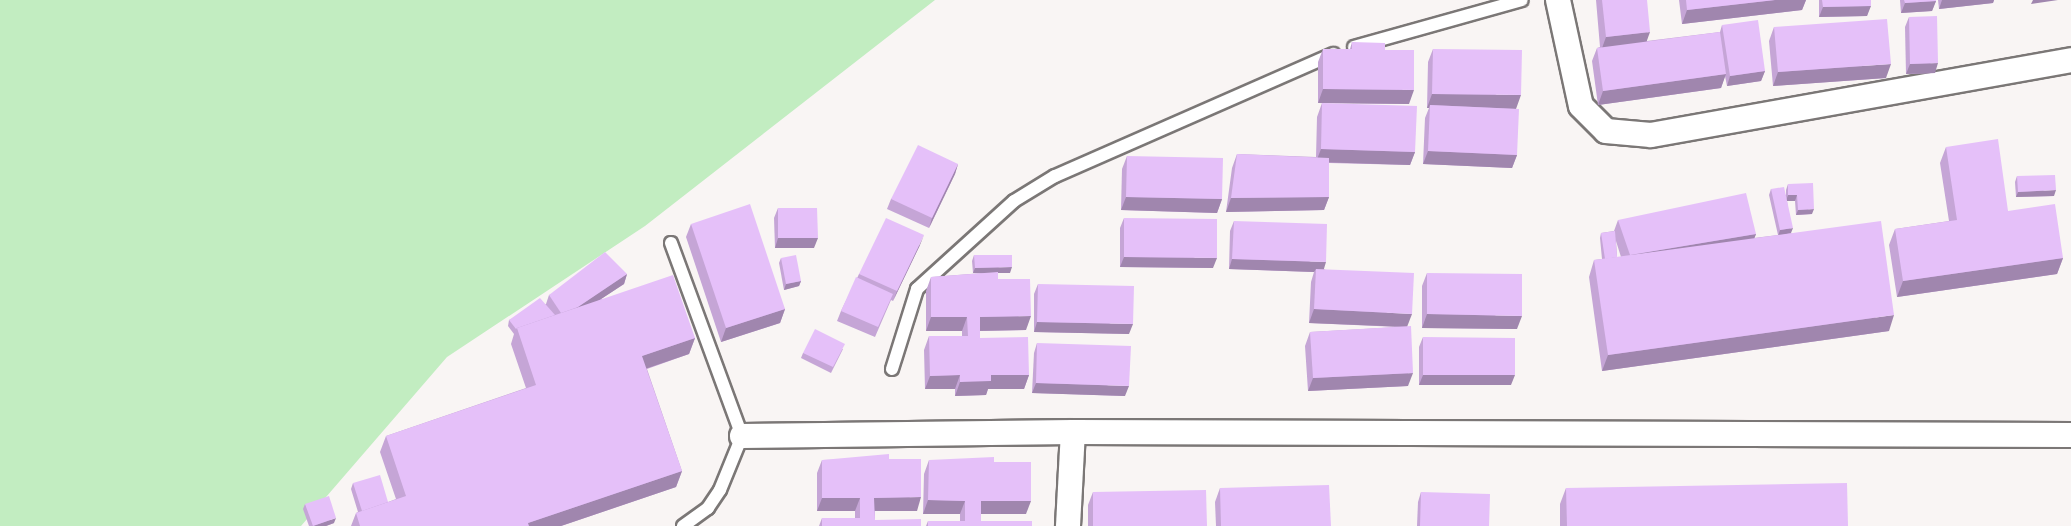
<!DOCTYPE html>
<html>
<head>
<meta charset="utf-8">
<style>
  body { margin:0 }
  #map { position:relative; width:2071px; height:526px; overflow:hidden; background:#f9f5f4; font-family:Inter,sans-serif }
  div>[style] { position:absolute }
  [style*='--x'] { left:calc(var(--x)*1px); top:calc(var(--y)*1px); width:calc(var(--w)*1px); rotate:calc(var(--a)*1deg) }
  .green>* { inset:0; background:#c2edc1 }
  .roads { filter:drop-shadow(2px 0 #7b7776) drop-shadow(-2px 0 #7b7776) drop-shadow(0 2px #7b7776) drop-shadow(0 -2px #7b7776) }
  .lane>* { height:12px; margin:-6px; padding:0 6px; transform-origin:6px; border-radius:6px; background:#fff }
  .street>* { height:24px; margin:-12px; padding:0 12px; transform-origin:12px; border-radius:12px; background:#fff }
  .wall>* { inset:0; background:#c5a5d6 }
  .shaded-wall>* { inset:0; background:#a086ae }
  .building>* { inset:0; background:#e5c0f9 }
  span { translate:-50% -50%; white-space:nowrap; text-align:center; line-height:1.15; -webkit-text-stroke:5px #f9f5f4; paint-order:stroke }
</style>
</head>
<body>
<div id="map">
  <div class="green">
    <i style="clip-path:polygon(0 0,935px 0,645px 226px,447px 357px,301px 526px,0 526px)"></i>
  </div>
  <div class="roads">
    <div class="lane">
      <i style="--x:1354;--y:47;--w:174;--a:-15.6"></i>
      <i style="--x:671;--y:243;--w:206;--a:69.8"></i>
      <i style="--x:742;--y:436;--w:58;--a:112.2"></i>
      <i style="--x:720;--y:490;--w:22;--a:124"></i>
      <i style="--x:708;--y:508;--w:31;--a:144"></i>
      <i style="--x:892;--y:369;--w:84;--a:-72.6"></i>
      <i style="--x:917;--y:289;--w:131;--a:-42.2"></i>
      <i style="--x:1014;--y:201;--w:48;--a:-31.4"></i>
      <i style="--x:1055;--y:176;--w:304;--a:-23.7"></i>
    </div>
    <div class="street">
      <i style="--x:1558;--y:0;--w:108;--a:77.8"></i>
      <i style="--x:1581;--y:106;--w:35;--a:45"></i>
      <i style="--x:1606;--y:131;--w:45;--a:5.1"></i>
      <i style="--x:1651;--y:135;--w:427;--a:-10.1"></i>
      <i style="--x:742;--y:436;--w:331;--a:-0.7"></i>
      <i style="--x:1073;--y:432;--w:998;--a:0.17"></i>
      <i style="--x:1068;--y:526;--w:94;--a:-87"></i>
    </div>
  </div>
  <div class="wall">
    <i style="clip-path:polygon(1596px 0,1647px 0,1647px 41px,1720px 32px,1722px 25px,1765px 71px,1761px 81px,1727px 86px,1725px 76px,1721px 88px,1598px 105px,1592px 61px,1597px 48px,1600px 47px)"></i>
    <i style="clip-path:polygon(1679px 0,1806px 0,1802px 10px,1682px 24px)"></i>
    <i style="clip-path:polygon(1819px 0,1871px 0,1867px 16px,1819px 17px)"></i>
    <i style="clip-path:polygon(1900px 0,1936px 0,1936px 1px,1932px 11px,1901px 13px)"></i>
    <i style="clip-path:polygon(1938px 0,1994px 0,1993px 3px,1939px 9px)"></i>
    <i style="clip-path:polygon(1909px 17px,1935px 73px,1906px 74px,1905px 27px)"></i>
    <i style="clip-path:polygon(1774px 27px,1886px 78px,1773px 86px,1769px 41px)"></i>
    <i style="clip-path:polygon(1352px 42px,1385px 50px,1409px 104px,1318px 103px,1318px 62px,1323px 49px,1350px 49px)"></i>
    <i style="clip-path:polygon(1433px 49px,1516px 109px,1517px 155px,1512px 168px,1423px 164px,1425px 118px,1429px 108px,1427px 108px,1428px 62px)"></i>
    <i style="clip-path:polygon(1322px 103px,1415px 152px,1410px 165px,1329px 163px,1329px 197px,1324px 210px,1226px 212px,1232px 168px,1237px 154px,1316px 157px,1317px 117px)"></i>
    <i style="clip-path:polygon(1946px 147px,2008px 211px,2063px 258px,2057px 274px,1897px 297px,1889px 245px,1895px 229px,1949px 221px,1940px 163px)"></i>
    <i style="clip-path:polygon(1127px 156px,1222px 199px,1217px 213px,1121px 210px,1122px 169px)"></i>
    <i style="clip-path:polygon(958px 164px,955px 174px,929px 228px,887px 209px,891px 199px)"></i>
    <i style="clip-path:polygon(2017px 176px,2054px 196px,2016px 197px,2015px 182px)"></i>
    <i style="clip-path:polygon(evenodd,1788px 184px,1812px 214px,1796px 215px,1795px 201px,1787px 201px,1791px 233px,1889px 331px,1602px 371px,1589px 277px,1594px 260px,1602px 259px,1600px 238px,1601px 233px,1614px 231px,1618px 220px,1756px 234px,1754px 238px,1778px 235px,1769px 195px,1771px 189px,1786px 195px,1786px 190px,1788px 184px,1616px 241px,1621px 257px,1617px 257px,1616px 241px)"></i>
    <i style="clip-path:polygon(778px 208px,814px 248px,775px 248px,774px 218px)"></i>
    <i style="clip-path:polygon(1124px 218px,1213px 268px,1120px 267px,1120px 228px)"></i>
    <i style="clip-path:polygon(1234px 221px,1324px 269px,1408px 327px,1408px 386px,1308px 391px,1305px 346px,1310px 332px,1399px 327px,1309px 323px,1311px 282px,1314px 272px,1229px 269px,1230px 231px)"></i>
    <i style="clip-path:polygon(691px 224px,785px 309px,780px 323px,721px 342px,686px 237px)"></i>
    <i style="clip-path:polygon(920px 245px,893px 301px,891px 300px,875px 337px,837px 321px,841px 311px,859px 274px)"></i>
    <i style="clip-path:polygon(974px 255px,1010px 273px,998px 273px,998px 279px,1026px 330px,980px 331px,980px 338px,1029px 375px,1024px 389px,988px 389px,986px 395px,955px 396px,955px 389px,925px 389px,924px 350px,929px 336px,962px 336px,962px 331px,926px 331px,926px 291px,931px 277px,983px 273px,973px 273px,972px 261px)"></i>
    <i style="clip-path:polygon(781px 258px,801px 281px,799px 286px,784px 290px,779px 263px)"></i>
    <i style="clip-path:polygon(1427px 273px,1517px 329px,1422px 328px,1422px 286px)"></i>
    <i style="clip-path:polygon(627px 274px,624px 284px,601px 299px,695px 338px,689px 354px,647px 369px,682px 471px,676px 487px,561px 526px,351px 526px,356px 513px,358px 512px,351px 489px,353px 483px,388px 502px,396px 499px,380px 452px,386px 436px,526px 388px,511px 344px,514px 334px,508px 326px,509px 320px,546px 304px,549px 295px)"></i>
    <i style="clip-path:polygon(1038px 284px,1129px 334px,1034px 332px,1034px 294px)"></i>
    <i style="clip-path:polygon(1423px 337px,1511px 385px,1419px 385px,1419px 347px)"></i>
    <i style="clip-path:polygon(1037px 343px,1125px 396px,1032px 393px,1034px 353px)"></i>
    <i style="clip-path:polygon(843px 349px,831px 373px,801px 358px,803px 353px)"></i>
    <i style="clip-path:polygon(889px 459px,917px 511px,875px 511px,875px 520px,921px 526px,819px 526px,822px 518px,855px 518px,855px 511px,817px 511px,817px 473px,822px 460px)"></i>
    <i style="clip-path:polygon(929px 460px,994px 462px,1026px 514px,981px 514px,981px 521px,1032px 526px,926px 526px,928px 521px,960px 521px,960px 514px,923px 514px,924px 474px)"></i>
    <i style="clip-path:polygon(1220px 488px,1331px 526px,1216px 526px,1215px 502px)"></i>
    <i style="clip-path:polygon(1566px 488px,1848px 526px,1560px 526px,1560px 504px)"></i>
    <i style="clip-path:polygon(1093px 492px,1207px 526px,1088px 526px,1088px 505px)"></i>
    <i style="clip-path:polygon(1421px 492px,1489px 526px,1417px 526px,1418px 502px)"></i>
    <i style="clip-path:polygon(305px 504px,334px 523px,326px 526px,309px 526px,303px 509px)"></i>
  </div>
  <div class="shaded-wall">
    <i style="clip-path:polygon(1775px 0,1806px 0,1802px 10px,1682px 24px,1687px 10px)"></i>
    <i style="clip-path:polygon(1942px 0,1994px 0,1993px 3px,1939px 9px)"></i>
    <i style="clip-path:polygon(2033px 0,2058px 0,2031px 4px)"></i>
    <i style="clip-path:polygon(1936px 1px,1932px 11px,1901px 13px,1905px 3px)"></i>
    <i style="clip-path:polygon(1871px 6px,1867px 16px,1819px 17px,1823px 7px)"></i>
    <i style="clip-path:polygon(1650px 32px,1645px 46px,1601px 51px,1606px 37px)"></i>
    <i style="clip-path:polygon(1938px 63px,1935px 73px,1906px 74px,1910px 64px)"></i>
    <i style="clip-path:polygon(1891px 64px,1886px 78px,1773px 86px,1778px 72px)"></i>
    <i style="clip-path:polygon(1765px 71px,1761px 81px,1727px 86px,1730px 76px)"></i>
    <i style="clip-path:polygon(1726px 74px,1721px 88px,1598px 105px,1603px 91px)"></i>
    <i style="clip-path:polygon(1323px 89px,1414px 90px,1409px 104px,1318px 103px)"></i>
    <i style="clip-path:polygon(1432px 94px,1521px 95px,1516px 109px,1430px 105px,1429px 108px,1427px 108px)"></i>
    <i style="clip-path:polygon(1321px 149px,1415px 152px,1410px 165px,1316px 162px)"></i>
    <i style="clip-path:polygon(1428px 151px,1517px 155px,1512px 168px,1423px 164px)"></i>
    <i style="clip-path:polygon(958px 164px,955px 174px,929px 228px,932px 218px)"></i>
    <i style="clip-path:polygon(2056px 190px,2054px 196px,2016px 197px,2018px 192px)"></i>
    <i style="clip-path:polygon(1788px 195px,1797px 195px,1795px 201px,1786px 201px)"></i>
    <i style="clip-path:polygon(1126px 197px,1222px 199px,1217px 213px,1121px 210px)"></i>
    <i style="clip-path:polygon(1329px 197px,1324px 210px,1226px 212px,1231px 198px)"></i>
    <i style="clip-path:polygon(1814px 209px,1812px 214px,1796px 215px,1798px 210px)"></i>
    <i style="clip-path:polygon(1793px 228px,1791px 233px,1778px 236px,1780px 230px)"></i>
    <i style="clip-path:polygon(1756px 234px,1751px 247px,1630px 255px)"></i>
    <i style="clip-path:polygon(924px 235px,920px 245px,893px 301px,897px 291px)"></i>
    <i style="clip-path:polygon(778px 238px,818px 238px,814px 248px,775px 248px)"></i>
    <i style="clip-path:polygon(1124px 257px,1217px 258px,1213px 268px,1120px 267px)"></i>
    <i style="clip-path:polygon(2063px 258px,2057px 274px,1897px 297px,1903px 281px)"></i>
    <i style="clip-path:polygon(1232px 259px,1326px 262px,1323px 272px,1316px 269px,1314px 272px,1229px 269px)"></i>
    <i style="clip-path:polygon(1012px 267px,1010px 273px,973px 273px,975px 268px)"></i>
    <i style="clip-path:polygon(627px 274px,624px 284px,560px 326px,564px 316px)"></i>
    <i style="clip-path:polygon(801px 281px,799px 286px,784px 290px,786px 284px)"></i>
    <i style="clip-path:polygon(785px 309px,780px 323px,721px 342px,726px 328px)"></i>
    <i style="clip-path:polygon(1314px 309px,1412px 314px,1407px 327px,1309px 323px)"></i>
    <i style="clip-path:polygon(1427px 314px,1522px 316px,1517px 329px,1422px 328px)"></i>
    <i style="clip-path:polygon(1894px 315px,1889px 331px,1602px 371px,1608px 355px)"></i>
    <i style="clip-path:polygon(1031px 316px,1026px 330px,976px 331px,980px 317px)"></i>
    <i style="clip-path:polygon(931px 317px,967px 317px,962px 331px,926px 331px)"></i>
    <i style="clip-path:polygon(1037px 322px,1133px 324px,1129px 334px,1034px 332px)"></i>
    <i style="clip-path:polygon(695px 338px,689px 354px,636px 372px,642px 356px)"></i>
    <i style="clip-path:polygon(1413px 373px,1408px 386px,1308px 391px,1313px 378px)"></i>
    <i style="clip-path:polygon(960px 375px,955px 389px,925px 389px,930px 376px)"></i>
    <i style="clip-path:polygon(991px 375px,1029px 375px,1024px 389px,988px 389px,986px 395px,955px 396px,960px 382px)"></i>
    <i style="clip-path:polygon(1423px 375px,1515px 375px,1511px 385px,1419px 385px)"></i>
    <i style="clip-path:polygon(1036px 383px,1129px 386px,1125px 396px,1032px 393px)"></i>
    <i style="clip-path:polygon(682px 471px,676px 487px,561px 526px,527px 526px,528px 523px)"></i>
    <i style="clip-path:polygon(921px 497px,917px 511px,869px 511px,874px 498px)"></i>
    <i style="clip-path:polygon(822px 498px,860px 498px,855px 511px,817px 511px)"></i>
    <i style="clip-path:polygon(928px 500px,965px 501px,960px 514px,923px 514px)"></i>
    <i style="clip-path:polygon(981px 501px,1031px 501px,1026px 514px,976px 514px)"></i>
    <i style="clip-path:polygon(336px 518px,334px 523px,326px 526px,313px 526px)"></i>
  </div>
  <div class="building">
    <i style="clip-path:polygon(1602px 0,1647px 0,1650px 32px,1606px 37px)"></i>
    <i style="clip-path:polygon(1686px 0,1775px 0,1687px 10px)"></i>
    <i style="clip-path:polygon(1822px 0,1871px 0,1871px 6px,1823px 7px)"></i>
    <i style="clip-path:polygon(1904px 0,1936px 0,1936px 1px,1905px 3px)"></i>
    <i style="clip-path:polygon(1937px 16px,1938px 63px,1910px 64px,1909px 17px)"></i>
    <i style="clip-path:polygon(1887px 19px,1891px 64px,1778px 72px,1774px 27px)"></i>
    <i style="clip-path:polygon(1758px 20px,1765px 71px,1730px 76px,1722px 25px)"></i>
    <i style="clip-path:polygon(1720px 32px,1726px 74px,1603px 91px,1597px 48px)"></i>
    <i style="clip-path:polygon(1352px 42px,1385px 43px,1385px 50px,1414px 50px,1414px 90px,1323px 89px,1323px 49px,1352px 49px)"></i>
    <i style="clip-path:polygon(1433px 49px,1522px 50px,1521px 95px,1432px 94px)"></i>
    <i style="clip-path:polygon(1322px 103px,1417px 106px,1415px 152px,1321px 149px)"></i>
    <i style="clip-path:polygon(1430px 105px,1519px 109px,1517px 155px,1428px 151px)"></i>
    <i style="clip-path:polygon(1998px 139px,2008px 211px,2055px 204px,2063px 258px,1903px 281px,1895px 229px,1957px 220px,1946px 147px)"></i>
    <i style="clip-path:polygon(918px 145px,958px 164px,932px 218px,891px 199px)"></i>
    <i style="clip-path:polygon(1237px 154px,1329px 158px,1329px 197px,1231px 198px)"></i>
    <i style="clip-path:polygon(1127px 156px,1223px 158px,1222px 199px,1126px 197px)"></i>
    <i style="clip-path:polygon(2055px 175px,2056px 190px,2018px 192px,2017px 176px)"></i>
    <i style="clip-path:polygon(1813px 183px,1814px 209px,1798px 210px,1797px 195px,1788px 195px,1788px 184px)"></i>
    <i style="clip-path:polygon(1784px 187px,1793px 228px,1780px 230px,1771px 189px)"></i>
    <i style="clip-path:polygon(1746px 193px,1756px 234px,1630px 255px,1618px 220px)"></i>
    <i style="clip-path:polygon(750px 204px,785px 309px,726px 328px,691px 224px)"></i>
    <i style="clip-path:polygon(778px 208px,817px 208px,818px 238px,778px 238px)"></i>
    <i style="clip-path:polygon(886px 218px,924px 235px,897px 291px,859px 274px)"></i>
    <i style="clip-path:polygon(1124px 218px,1217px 219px,1217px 258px,1124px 257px)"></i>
    <i style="clip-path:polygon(1234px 221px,1327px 224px,1326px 262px,1232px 259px)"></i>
    <i style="clip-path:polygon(1881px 221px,1894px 315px,1608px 355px,1594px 260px)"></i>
    <i style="clip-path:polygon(1615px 231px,1617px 257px,1605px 259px,1601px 233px)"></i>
    <i style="clip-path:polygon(605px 252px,627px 274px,578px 307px,561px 313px,549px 295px)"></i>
    <i style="clip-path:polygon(796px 255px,801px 281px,786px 284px,781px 258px)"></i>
    <i style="clip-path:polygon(974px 255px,1012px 255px,1012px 267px,975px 268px)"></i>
    <i style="clip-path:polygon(1316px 269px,1414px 273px,1412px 314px,1314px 309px)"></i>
    <i style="clip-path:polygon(998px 272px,998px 279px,1030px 279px,1031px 316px,980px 317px,980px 338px,1028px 337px,1029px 375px,991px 375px,991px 381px,960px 382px,960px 375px,930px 376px,929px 336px,968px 336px,967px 317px,931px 317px,931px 277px)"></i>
    <i style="clip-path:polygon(1427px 273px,1522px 274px,1522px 316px,1427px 314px)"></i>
    <i style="clip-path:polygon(673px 275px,695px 338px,642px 356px,682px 471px,528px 523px,529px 526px,360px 526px,356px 513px,406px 496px,386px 436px,536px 385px,517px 328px)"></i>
    <i style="clip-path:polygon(856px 277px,893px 294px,878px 327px,841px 311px)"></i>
    <i style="clip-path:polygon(1038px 284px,1134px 286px,1133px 324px,1037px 322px)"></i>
    <i style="clip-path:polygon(540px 298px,555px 315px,517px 328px,516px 329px,509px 320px)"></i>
    <i style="clip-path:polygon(1411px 326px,1413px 373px,1313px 378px,1310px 332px)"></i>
    <i style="clip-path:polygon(815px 329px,845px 344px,833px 367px,803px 353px)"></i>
    <i style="clip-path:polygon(1423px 337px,1515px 338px,1515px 375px,1423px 375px)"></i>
    <i style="clip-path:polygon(1037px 343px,1131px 346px,1129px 386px,1036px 383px)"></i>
    <i style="clip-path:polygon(889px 454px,889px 459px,921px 459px,921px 497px,874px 498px,875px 520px,921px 519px,921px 526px,822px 526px,822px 518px,860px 518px,860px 498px,822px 498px,822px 460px)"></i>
    <i style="clip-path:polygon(994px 457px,994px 462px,1031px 462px,1031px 501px,981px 501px,981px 521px,1032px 521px,1032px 526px,928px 526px,928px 521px,965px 521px,965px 501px,928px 500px,929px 460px)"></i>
    <i style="clip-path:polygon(380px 475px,388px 502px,362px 511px,353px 483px)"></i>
    <i style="clip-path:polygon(1847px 483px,1848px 526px,1567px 526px,1566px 488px)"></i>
    <i style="clip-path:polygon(1329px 485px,1331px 526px,1221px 526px,1220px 488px)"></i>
    <i style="clip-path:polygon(1206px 490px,1207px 526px,1093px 526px,1093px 492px)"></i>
    <i style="clip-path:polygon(1421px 492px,1490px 494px,1489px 526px,1420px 526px)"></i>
    <i style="clip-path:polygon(329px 496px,336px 518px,313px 526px,305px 504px)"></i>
  </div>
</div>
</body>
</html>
